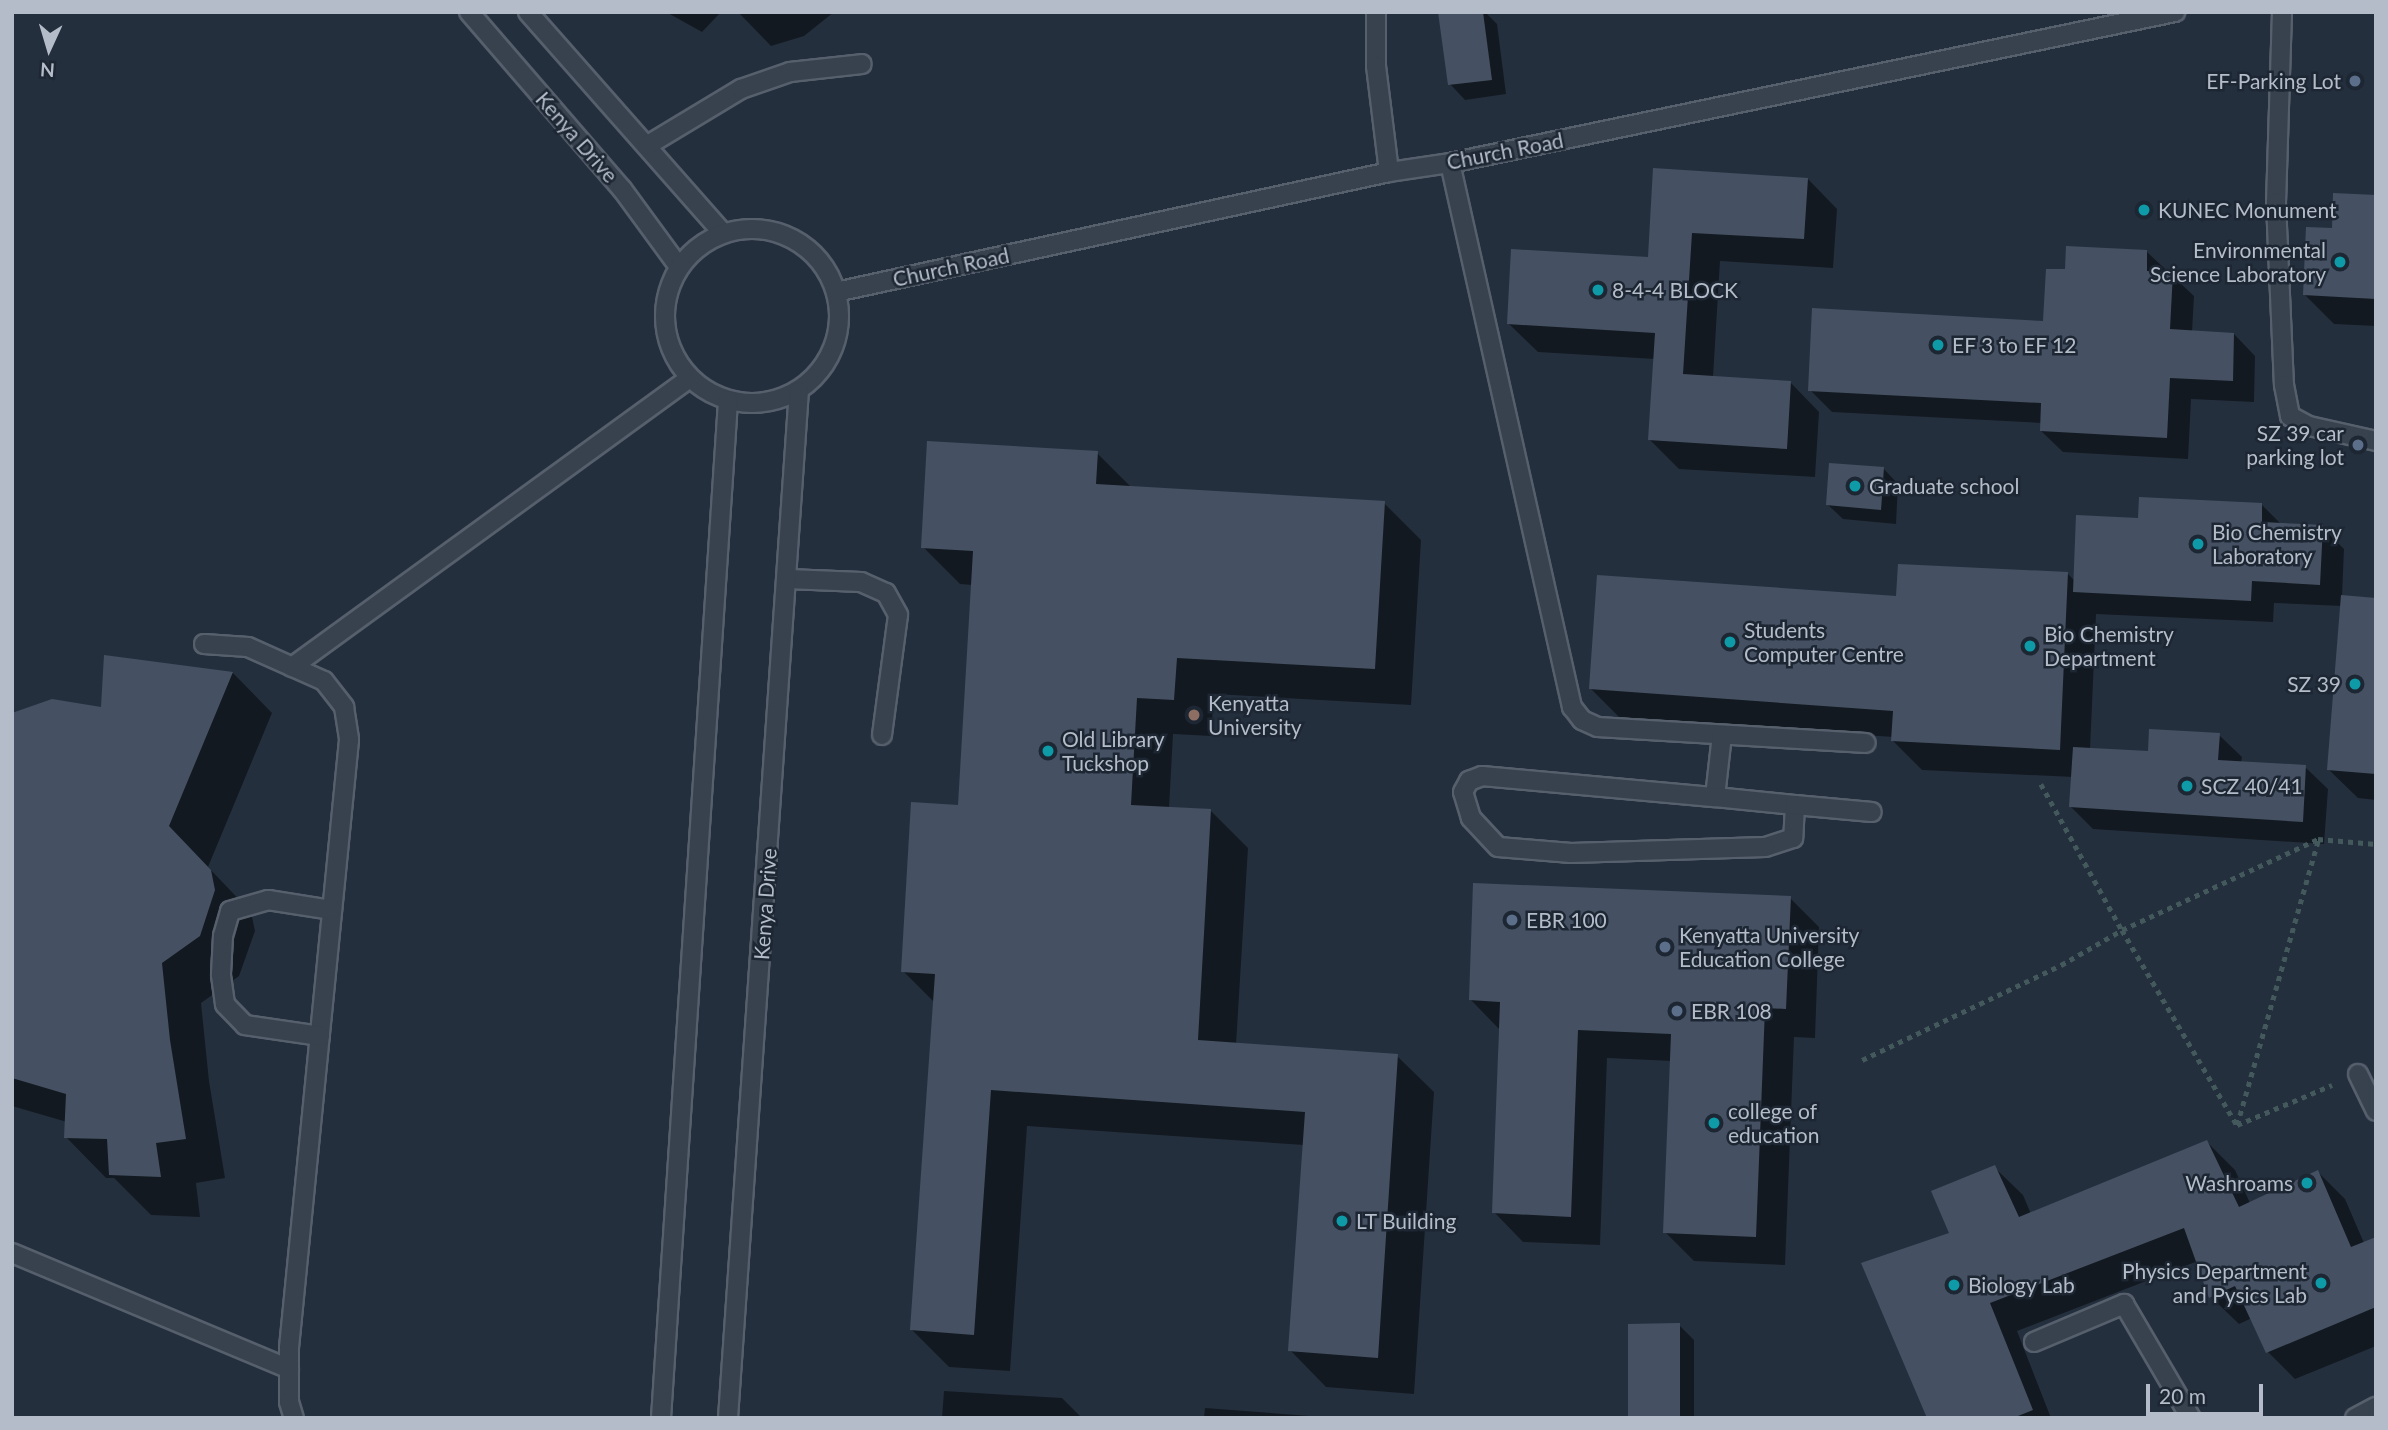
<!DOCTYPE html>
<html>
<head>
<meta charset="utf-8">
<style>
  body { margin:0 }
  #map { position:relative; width:2388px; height:1430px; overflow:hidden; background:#242f3e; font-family:Lato,sans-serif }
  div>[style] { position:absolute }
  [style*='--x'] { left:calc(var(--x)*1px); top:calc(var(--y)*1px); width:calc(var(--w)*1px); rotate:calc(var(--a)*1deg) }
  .shadow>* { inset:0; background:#0007 }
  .building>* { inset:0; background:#455162 }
  .path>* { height:4.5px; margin-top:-2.25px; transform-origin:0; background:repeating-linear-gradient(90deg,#44595c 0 5px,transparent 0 10px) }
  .roads { filter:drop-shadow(2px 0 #565f6c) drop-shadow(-2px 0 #565f6c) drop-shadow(0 2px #565f6c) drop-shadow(0 -2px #565f6c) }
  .service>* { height:18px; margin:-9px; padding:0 9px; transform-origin:9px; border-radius:9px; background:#38414e }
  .service>.ring { margin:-9px; padding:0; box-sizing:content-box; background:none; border:18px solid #38414e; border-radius:50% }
  .dots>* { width:19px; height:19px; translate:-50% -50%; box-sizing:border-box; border:4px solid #1d2633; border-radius:50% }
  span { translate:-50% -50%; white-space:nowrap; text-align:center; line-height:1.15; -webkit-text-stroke:5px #1d2633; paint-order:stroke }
  .poi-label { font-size:21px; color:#b4bcc9 }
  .right { translate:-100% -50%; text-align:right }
  .left { translate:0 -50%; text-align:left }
  .street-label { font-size:21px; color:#b4bcc9 }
  .frame { position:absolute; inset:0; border:14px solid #b4bcc9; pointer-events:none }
  .north { position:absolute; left:14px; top:14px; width:70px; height:70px; -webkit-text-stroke:5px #1d2633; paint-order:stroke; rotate:184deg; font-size:19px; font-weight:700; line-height:28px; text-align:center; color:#b4bcc9 }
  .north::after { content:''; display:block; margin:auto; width:24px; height:32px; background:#b4bcc9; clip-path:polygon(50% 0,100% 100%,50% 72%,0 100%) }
  .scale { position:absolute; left:2146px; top:1384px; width:117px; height:32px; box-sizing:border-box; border:4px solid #b4bcc9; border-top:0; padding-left:9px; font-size:21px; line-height:24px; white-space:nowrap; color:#b4bcc9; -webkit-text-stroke:5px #1d2633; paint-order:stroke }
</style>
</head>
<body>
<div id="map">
  <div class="shadow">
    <i style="clip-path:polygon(666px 12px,721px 12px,702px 32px)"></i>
    <i style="clip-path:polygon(738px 12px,834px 12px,804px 36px,771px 46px)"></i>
    <i style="clip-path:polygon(1452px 12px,1485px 12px,1497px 24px,1506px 94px,1465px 100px,1450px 84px)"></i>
    <i style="clip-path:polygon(1655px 170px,1808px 179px,1837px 209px,1833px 268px,1720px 261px,1713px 377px,1790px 382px,1819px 412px,1815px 477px,1679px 469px,1650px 440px,1655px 359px,1538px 352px,1508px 323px,1650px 259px)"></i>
    <i style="clip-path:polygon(2376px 197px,2376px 326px,2334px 324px,2304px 294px,2333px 230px)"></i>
    <i style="clip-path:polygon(2147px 252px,2194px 296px,2192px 332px,2234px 334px,2255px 356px,2254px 402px,2191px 399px,2188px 459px,2063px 452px,2041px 431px,2042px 423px,1832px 412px,1810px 390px,2045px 323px,2066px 271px)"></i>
    <i style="clip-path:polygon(1097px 453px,1132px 488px,1384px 503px,1421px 540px,1411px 705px,1214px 694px,1211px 736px,1173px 734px,1169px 809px,1211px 811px,1248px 848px,1236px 1045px,1397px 1056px,1434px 1092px,1414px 1394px,1326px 1387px,1290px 1350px,1304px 1145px,1027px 1126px,1010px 1371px,949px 1367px,912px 1330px,935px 1003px,903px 971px,960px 807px,972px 585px,960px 584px,923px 547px)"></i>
    <i style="clip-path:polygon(1883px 468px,1898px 484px,1896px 524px,1843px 519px,1827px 504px)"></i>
    <i style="clip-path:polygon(2262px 505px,2282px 525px,2322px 527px,2344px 549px,2342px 597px,2376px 600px,2376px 800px,2358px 798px,2328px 769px,2342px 606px,2274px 603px,2273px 622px,2096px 614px,2090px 750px,2150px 753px,2219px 735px,2242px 757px,2241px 763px,2305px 767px,2328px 789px,2324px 844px,2093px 829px,2071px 807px,2073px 777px,1922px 770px,1893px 741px,1893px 737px,1620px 718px,1591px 689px,1898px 597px,2068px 574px,2075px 581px,2140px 520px)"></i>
    <i style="clip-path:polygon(106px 657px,233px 673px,272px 713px,208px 867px,251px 912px,255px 931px,239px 976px,201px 1003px,209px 1081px,225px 1178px,196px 1183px,200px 1217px,151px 1215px,114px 1178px,106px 1178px,66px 1137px,67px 1122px,12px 1106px,12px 715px,103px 710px)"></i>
    <i style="clip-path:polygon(1790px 898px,1819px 927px,1815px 1038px,1794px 1037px,1785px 1265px,1694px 1261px,1665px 1232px,1672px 1061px,1607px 1058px,1600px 1245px,1523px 1242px,1494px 1212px,1499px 1029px,1470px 999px)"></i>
    <i style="clip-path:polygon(2207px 1142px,2235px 1170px,2250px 1203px,2318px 1172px,2345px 1199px,2364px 1243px,2376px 1239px,2376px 1346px,2295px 1379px,2268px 1352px,2252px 1318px,2239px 1324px,2211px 1297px,2198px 1261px,2017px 1331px,2051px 1418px,1929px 1418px,1951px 1234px,1995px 1168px,2023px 1195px,2031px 1214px)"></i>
    <i style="clip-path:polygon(1679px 1325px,1694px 1340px,1694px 1418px,1630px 1418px)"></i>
    <i style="clip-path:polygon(944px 1391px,1062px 1398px,1082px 1418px,942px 1418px)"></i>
    <i style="clip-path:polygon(1205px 1408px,1336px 1418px,1204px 1418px)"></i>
  </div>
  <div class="building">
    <i style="clip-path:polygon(1438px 12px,1483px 12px,1492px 80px,1448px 85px)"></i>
    <i style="clip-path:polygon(1653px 168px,1808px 178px,1804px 239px,1692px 233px,1683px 374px,1791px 381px,1787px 449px,1648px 440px,1655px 333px,1507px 324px,1511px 249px,1648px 257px)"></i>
    <i style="clip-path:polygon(2333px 193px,2376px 195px,2376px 299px,2303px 295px,2306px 227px,2332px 228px)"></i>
    <i style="clip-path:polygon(2066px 246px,2147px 250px,2147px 271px,2173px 272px,2170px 329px,2234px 333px,2233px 381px,2170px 378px,2167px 438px,2040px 431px,2041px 403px,1808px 391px,1812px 308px,2043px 321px,2046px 269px,2065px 269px)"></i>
    <i style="clip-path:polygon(927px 441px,1098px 451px,1096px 484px,1385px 501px,1375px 669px,1177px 658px,1174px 700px,1137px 698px,1131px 805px,1211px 809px,1198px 1040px,1398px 1054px,1378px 1358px,1288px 1351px,1305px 1112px,991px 1090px,974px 1335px,910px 1330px,935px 974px,901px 972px,911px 802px,958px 805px,973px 551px,921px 548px)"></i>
    <i style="clip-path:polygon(1829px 463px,1884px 467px,1881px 510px,1826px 505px)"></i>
    <i style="clip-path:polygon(2139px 497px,2262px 503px,2262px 522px,2323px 525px,2320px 585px,2252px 581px,2251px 601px,2073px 592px,2076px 515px,2138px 518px)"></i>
    <i style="clip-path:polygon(1898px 564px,2068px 572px,2060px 750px,1891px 741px,1893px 711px,1589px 689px,1597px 575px,1896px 596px)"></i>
    <i style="clip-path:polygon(2341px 595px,2376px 598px,2376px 774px,2327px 770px)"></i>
    <i style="clip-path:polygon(104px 655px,233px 672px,169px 826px,211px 870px,215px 890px,200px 936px,162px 963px,170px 1040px,186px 1139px,156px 1143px,161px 1177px,109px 1175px,107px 1139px,64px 1138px,66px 1094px,12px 1078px,12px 713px,52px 699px,101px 707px)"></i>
    <i style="clip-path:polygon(2149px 729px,2220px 733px,2218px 760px,2306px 765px,2303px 822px,2069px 807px,2073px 747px,2148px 751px)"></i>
    <i style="clip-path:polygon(1473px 883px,1791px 896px,1786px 1009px,1765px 1008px,1756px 1237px,1663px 1233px,1671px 1034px,1578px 1030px,1571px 1217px,1492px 1213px,1500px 1002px,1469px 1000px)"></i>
    <i style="clip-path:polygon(2207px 1140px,2239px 1207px,2318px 1170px,2351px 1247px,2376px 1237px,2376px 1307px,2266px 1353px,2235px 1286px,2209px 1298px,2184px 1228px,1990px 1303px,2033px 1410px,2013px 1418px,1927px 1418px,1861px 1263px,1949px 1233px,1931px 1191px,1995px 1165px,2019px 1217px)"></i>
    <i style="clip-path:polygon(1680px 1323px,1680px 1418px,1628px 1418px,1628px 1324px)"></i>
  </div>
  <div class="path">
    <i style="--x:2041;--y:784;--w:167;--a:61"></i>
    <i style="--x:2122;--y:930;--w:226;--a:59.5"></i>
    <i style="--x:2237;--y:1125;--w:103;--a:-22.8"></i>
    <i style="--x:1862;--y:1060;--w:221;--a:-25.5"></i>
    <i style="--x:2061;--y:965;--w:70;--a:-29.8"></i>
    <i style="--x:2122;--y:930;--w:216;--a:-24.9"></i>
    <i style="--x:2318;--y:839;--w:58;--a:4.9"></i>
    <i style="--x:2237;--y:1125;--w:296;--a:-74.1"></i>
  </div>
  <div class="roads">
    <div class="service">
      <i style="--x:469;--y:12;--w:234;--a:49.2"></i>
      <i style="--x:622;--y:189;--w:97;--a:53.8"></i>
      <i style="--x:528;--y:12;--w:295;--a:48.6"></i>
      <i style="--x:1376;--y:12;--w:54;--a:90"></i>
      <i style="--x:1376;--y:66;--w:107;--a:83"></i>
      <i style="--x:2282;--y:12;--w:191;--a:91.8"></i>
      <i style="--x:2276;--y:203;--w:182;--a:87.5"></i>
      <i style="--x:2284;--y:385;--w:32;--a:79"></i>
      <i style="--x:2290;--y:416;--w:21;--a:28"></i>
      <i style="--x:2309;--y:426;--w:69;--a:12.6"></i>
      <i style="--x:648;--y:145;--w:109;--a:-31.1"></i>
      <i style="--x:741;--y:89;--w:52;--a:-19.1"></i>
      <i style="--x:790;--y:72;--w:72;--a:-6.3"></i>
      <i style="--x:1450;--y:163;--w:558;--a:77.36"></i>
      <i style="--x:1572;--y:707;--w:16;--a:52"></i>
      <i style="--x:1582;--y:720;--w:17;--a:24"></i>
      <i style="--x:1598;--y:727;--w:268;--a:3.4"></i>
      <i class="ring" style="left:665px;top:229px;width:156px;height:156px"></i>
      <i style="--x:836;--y:292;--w:566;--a:-12.24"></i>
      <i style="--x:1389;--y:172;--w:62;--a:-8.4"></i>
      <i style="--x:1450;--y:163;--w:741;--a:-11.77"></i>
      <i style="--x:788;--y:579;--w:73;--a:2.4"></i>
      <i style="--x:861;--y:582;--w:27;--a:24"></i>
      <i style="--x:886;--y:593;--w:25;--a:61"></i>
      <i style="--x:898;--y:615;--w:121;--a:97.6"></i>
      <i style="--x:204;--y:644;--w:44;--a:3.9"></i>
      <i style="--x:248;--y:647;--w:83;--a:24.1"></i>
      <i style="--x:324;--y:681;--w:33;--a:52"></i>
      <i style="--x:344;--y:707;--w:33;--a:81"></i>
      <i style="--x:349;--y:740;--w:611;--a:95.64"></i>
      <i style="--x:289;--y:1348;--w:54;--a:90"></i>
      <i style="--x:289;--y:1402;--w:17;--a:73"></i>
      <i style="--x:292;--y:667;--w:490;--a:-36"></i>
      <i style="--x:1715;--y:797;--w:62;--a:-83.6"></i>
      <i style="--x:1795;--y:805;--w:33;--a:93"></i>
      <i style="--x:1793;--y:838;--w:29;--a:162"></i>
      <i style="--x:1765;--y:847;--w:194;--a:178.2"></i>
      <i style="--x:1571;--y:853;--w:73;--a:-175.3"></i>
      <i style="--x:1498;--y:847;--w:40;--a:-133"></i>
      <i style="--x:1471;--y:818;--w:27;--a:-107"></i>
      <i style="--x:1463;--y:792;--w:13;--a:-61"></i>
      <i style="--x:1469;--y:781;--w:14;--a:-21"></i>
      <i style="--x:1482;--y:776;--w:234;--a:5.2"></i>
      <i style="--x:1715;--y:797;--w:80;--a:5.7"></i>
      <i style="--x:1795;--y:805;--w:77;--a:5.2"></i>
      <i style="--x:320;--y:1036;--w:76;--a:-171.7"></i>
      <i style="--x:245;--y:1025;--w:29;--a:-134"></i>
      <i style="--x:225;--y:1004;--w:30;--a:-98"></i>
      <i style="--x:221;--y:974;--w:38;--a:-87"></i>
      <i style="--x:223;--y:936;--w:26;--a:-74"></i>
      <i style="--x:230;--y:911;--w:40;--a:-16"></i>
      <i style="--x:268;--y:900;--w:65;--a:8.9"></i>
      <i style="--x:2358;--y:1074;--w:41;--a:64.1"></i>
      <i style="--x:12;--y:1253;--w:300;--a:22.7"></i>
      <i style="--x:2034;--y:1342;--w:98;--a:-22.9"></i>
      <i style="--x:2124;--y:1304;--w:132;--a:59.6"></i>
      <i style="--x:661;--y:1418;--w:1020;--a:-86.23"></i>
      <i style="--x:728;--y:1418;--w:1029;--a:-86.05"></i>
      <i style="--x:2355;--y:1418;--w:24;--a:-28"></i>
    </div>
  </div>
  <div class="dots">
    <i style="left:2355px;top:81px;background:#5c6f8a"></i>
    <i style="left:2144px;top:210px;background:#0f9aa8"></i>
    <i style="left:2340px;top:262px;background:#0f9aa8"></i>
    <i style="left:1598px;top:290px;background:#0f9aa8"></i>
    <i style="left:1938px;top:345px;background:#0f9aa8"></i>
    <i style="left:2358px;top:445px;background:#5c6f8a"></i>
    <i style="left:1855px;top:486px;background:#0f9aa8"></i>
    <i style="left:2198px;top:544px;background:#0f9aa8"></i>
    <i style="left:1730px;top:642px;background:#0f9aa8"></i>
    <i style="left:2030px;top:646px;background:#0f9aa8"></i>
    <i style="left:2355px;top:684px;background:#0f9aa8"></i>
    <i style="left:1194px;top:715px;background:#8d6e63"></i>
    <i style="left:1048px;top:751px;background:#0f9aa8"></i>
    <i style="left:2187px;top:786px;background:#0f9aa8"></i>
    <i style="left:1512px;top:920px;background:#5c6f8a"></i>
    <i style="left:1665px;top:947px;background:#5c6f8a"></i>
    <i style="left:1677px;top:1011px;background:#5c6f8a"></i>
    <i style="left:1714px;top:1123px;background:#0f9aa8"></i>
    <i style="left:2307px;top:1183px;background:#0f9aa8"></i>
    <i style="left:1342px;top:1221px;background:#0f9aa8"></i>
    <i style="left:2321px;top:1283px;background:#0f9aa8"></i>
    <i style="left:1954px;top:1285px;background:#0f9aa8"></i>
  </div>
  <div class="poi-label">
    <span class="right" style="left:2341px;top:81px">EF-Parking Lot</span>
    <span class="left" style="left:2158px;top:210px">KUNEC Monument</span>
    <span class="right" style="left:2326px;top:262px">Environmental<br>Science Laboratory</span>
    <span class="left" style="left:1612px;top:290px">8-4-4 BLOCK</span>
    <span class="left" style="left:1952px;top:345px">EF 3 to EF 12</span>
    <span class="right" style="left:2344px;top:445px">SZ 39 car<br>parking lot</span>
    <span class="left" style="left:1869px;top:486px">Graduate school</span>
    <span class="left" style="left:2212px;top:544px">Bio Chemistry<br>Laboratory</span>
    <span class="left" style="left:1744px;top:642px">Students<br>Computer Centre</span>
    <span class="left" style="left:2044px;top:646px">Bio Chemistry<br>Department</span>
    <span class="right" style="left:2341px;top:684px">SZ 39</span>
    <span class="left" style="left:1208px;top:715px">Kenyatta<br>University</span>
    <span class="left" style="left:1062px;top:751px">Old Library<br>Tuckshop</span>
    <span class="left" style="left:2201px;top:786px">SCZ 40/41</span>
    <span class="left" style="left:1526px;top:920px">EBR 100</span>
    <span class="left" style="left:1679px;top:947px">Kenyatta University<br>Education College</span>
    <span class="left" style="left:1691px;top:1011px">EBR 108</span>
    <span class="left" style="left:1728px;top:1123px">college of<br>education</span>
    <span class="right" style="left:2293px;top:1183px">Washroams</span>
    <span class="left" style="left:1356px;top:1221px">LT Building</span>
    <span class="right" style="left:2307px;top:1283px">Physics Department<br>and Pysics Lab</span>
    <span class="left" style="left:1968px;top:1285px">Biology Lab</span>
  </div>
  <div class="street-label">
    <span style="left:577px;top:137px;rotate:49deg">Kenya Drive</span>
    <span style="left:1505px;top:151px;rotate:-11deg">Church Road</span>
    <span style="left:951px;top:267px;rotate:-12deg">Church Road</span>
    <span style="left:765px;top:904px;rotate:-86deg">Kenya Drive</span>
  </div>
  <div class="frame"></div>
  <div class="north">N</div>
  <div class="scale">20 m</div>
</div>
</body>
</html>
